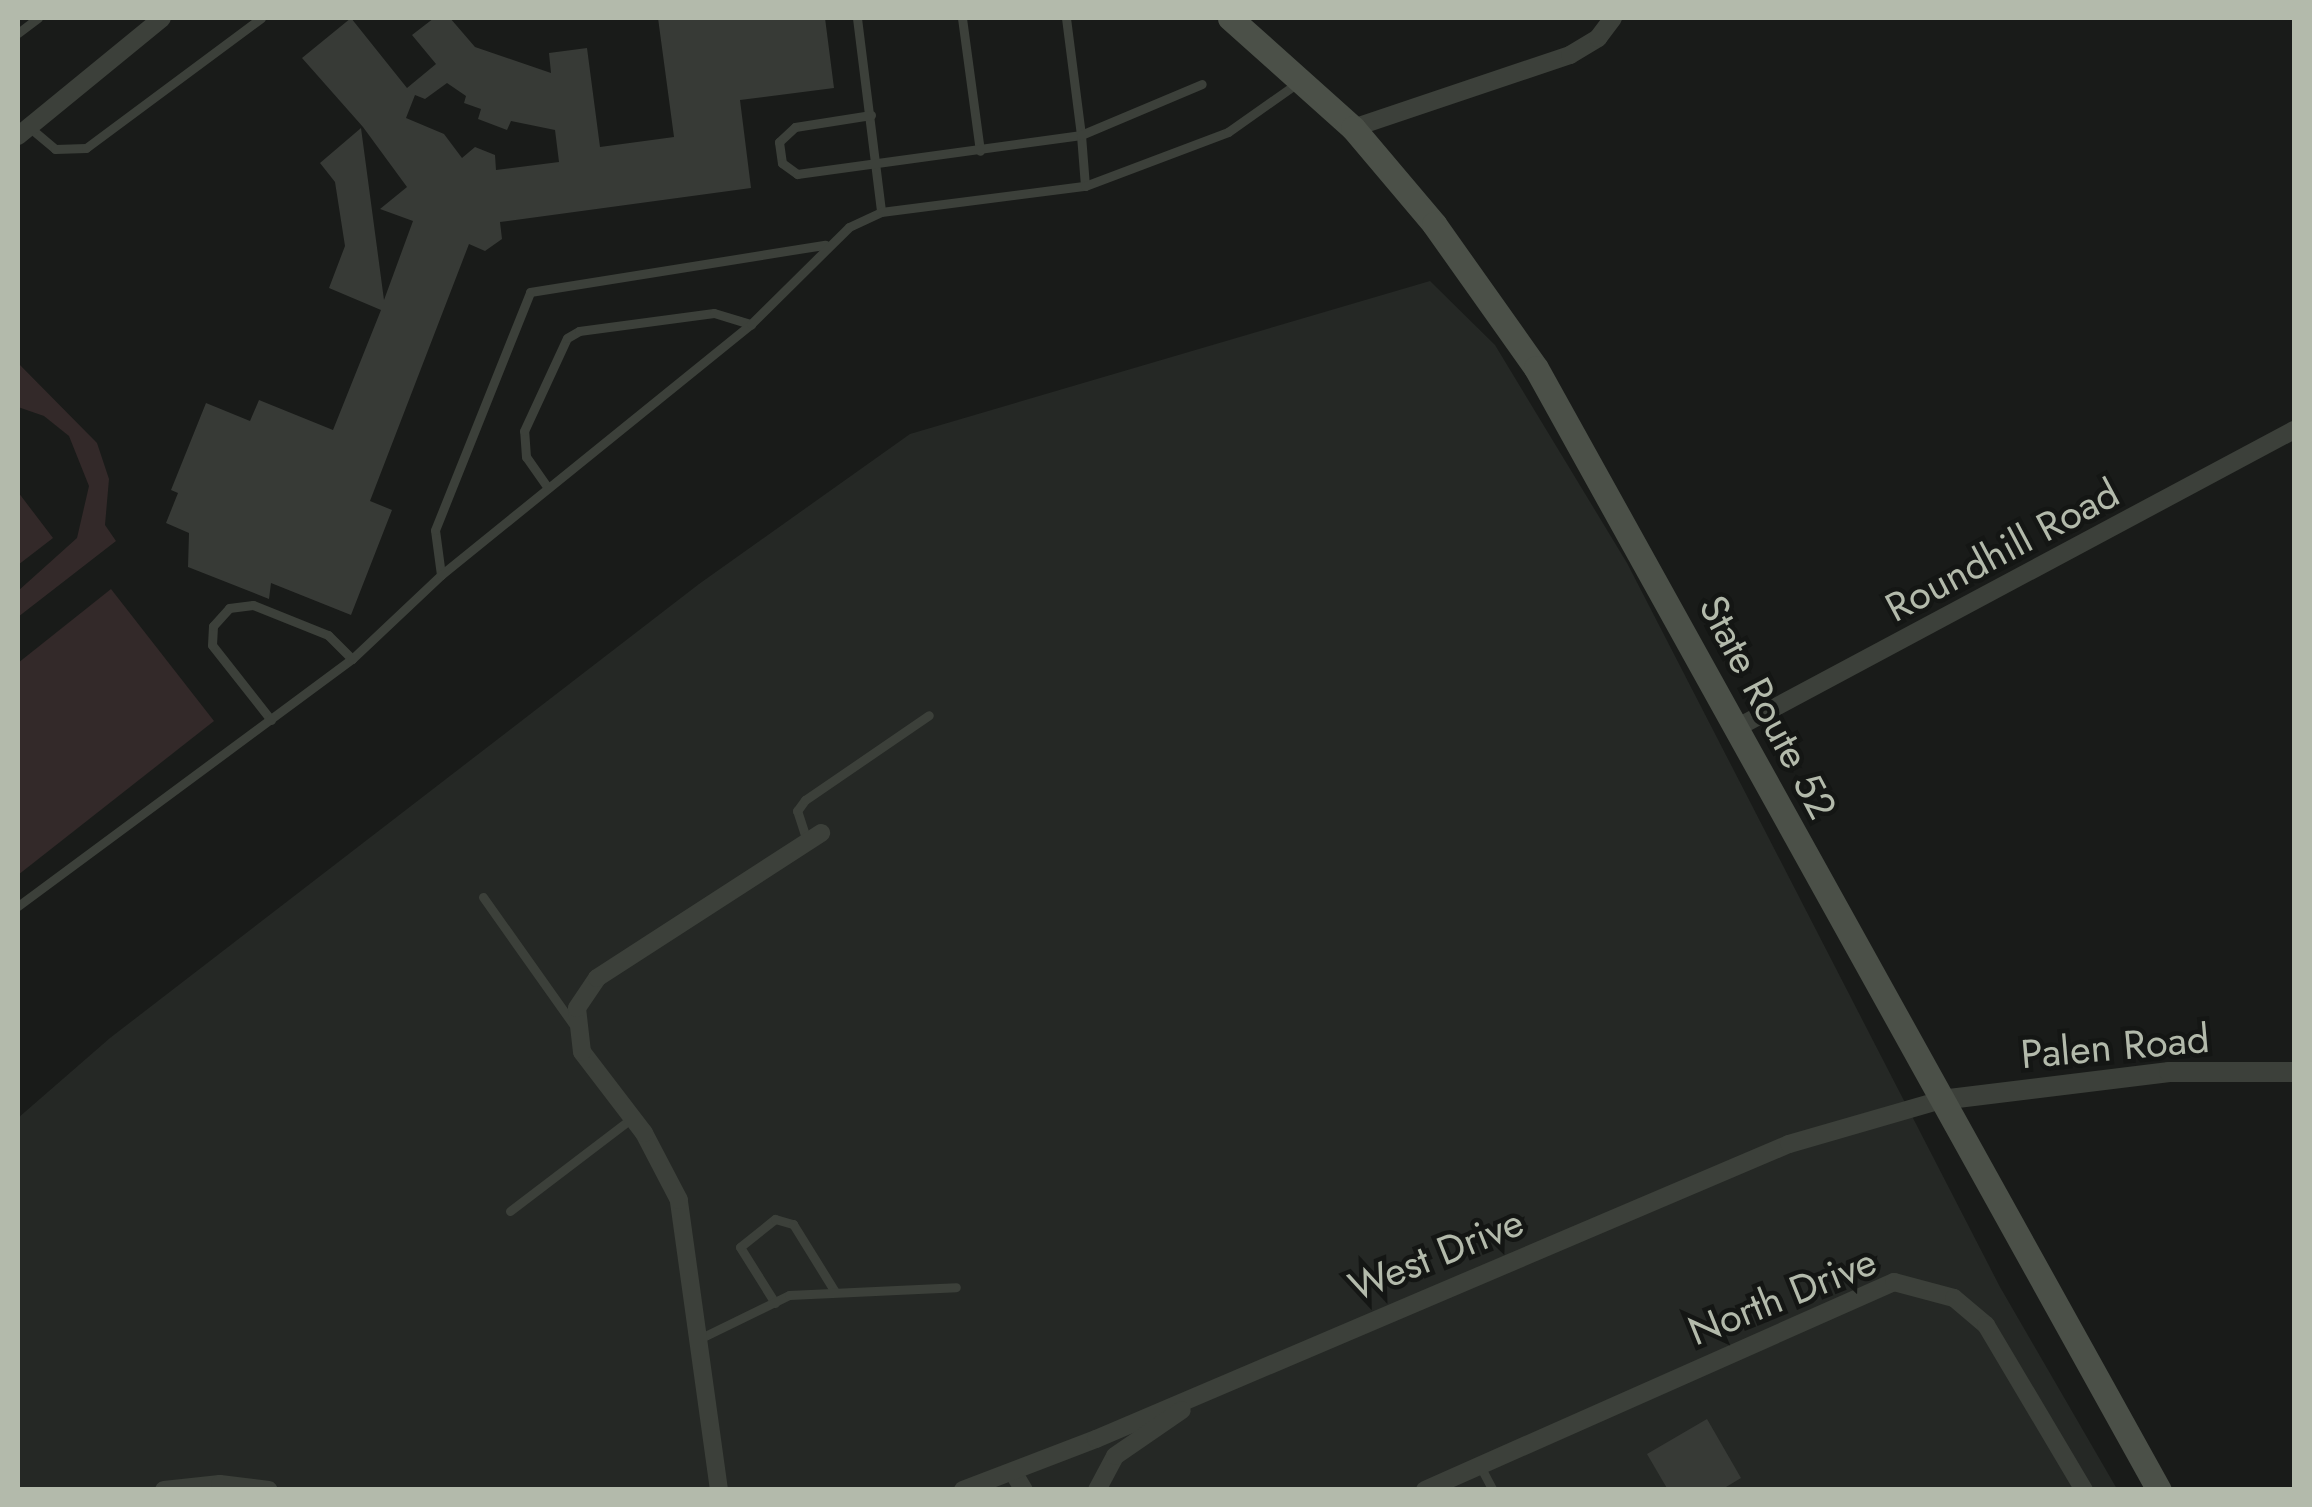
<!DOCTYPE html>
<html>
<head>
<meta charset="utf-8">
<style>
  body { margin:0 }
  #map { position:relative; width:2312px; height:1507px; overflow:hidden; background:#191b19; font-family:Jost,sans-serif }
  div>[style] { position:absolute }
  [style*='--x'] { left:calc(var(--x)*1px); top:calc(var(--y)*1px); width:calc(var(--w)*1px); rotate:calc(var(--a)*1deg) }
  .built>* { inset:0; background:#252825 }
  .green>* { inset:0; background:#332929 }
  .building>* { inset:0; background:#373a36 }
  .service>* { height:9px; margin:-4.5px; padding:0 4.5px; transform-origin:4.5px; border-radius:4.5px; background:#3c403a }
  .minor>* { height:18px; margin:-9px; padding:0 9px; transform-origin:9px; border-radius:9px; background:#3c403a }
  .tertiary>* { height:20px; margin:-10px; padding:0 10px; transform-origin:10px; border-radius:10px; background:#3c403a }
  .secondary>* { height:25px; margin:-12.5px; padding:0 12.5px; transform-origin:12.5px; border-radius:12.5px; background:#4b5048 }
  span { translate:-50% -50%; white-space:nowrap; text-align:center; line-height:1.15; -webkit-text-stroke:9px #141614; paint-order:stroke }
  .street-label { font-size:40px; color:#b3baab }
  .frame { position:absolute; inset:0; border:20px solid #b3baab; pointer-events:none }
</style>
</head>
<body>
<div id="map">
  <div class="built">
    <i style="clip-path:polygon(1430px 281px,1495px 345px,1627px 563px,2000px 1287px,2117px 1489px,18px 1489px,18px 1118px,110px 1038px,699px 584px,910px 434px)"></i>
  </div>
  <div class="green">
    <i style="clip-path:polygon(18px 363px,97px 443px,109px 479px,105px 525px,116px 541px,18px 617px,18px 591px,77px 538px,89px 486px,69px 436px,44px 416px,18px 407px)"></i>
    <i style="clip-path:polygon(18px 492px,53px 538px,18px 565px)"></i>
    <i style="clip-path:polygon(111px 589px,214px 721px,18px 875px,18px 663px)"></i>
  </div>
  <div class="building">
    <i style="clip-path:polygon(evenodd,351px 18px,407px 88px,436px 64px,412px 35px,434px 18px,450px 18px,475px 47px,551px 73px,549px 53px,587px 48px,600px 147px,674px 137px,658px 18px,825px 18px,834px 88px,740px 100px,751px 188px,500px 222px,502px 239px,485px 251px,469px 244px,370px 501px,392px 510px,351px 615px,271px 583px,269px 599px,188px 567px,189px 533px,166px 523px,178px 493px,171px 490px,206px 403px,250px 421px,259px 400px,333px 430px,381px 310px,329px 288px,345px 246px,335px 182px,320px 163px,361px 128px,384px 300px,413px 221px,380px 209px,407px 187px,363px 127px,302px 58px,351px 18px,447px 83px,466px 96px,464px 103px,481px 109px,478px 119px,507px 130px,511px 121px,555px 130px,559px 162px,496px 170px,495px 155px,475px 147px,462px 158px,444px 134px,406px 118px,415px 95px,425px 99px,447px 83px)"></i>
    <i style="clip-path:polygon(1707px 1419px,1741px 1478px,1721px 1490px,1668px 1490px,1647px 1454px)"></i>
  </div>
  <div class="service">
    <i style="--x:857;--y:18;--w:195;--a:82.9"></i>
    <i style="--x:962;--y:18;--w:134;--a:82.3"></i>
    <i style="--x:18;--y:33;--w:25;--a:-37"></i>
    <i style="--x:871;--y:115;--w:77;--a:171"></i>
    <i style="--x:795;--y:127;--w:22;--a:137"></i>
    <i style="--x:779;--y:142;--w:21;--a:82"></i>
    <i style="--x:782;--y:163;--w:19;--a:36"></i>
    <i style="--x:797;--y:174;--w:287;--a:-7.8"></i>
    <i style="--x:1081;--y:135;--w:118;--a:-97.3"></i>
    <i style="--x:29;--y:127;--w:34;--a:40"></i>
    <i style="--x:55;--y:149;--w:31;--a:-2"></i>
    <i style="--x:86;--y:148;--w:218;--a:-36.6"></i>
    <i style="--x:1085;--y:186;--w:51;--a:-94.5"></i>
    <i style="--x:1081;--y:135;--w:131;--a:-22.9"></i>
    <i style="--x:548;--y:488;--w:38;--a:-125"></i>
    <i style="--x:526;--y:457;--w:26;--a:-94"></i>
    <i style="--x:524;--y:431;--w:102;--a:-65.2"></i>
    <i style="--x:567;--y:338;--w:14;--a:-30"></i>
    <i style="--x:579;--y:331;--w:136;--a:-7.6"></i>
    <i style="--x:714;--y:313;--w:39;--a:17"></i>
    <i style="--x:441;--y:575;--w:45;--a:-97.6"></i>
    <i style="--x:435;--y:530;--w:256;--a:-68.2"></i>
    <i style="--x:530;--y:292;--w:299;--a:-9.1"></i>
    <i style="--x:271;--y:720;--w:95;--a:-128.2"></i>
    <i style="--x:212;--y:645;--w:19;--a:-87"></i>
    <i style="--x:213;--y:626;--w:24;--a:-48"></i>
    <i style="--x:229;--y:608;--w:24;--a:-7"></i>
    <i style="--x:253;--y:605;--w:81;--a:21.8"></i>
    <i style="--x:328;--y:635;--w:34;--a:45"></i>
    <i style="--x:807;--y:841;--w:32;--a:-108"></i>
    <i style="--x:797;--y:811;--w:14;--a:-54"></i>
    <i style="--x:805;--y:800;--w:150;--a:-34.4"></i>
    <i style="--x:483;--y:897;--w:159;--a:54.7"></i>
    <i style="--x:18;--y:906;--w:415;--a:-36.5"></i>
    <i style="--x:352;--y:659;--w:122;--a:-43.3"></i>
    <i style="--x:441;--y:575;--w:399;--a:-39"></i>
    <i style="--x:751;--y:324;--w:138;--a:-44.7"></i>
    <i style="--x:849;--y:227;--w:35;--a:-25"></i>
    <i style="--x:881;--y:212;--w:206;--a:-7.3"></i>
    <i style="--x:1085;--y:186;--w:153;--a:-20.7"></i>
    <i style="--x:1228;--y:132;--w:87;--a:-35.2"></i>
    <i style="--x:510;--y:1211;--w:153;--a:-37.3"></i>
    <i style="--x:775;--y:1303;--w:66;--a:-122"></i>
    <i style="--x:740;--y:1247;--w:45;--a:-38.7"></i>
    <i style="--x:775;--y:1219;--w:19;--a:16"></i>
    <i style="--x:793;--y:1224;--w:78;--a:58.2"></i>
    <i style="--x:701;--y:1338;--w:98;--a:-26"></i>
    <i style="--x:789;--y:1295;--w:167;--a:-2.7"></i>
    <i style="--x:1480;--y:1466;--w:27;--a:62"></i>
  </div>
  <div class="minor">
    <i style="--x:1353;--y:128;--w:229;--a:-18.6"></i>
    <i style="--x:1570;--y:55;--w:33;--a:-31"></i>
    <i style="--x:1598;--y:38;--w:25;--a:-53"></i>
    <i style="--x:18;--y:136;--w:186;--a:-39.3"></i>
    <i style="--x:1740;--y:726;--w:628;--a:-28.12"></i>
    <i style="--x:1013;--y:1472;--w:21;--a:59"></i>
    <i style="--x:164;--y:1490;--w:56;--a:-6.1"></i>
    <i style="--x:220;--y:1484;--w:49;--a:7"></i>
    <i style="--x:719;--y:1490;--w:293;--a:-97.9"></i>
    <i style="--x:679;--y:1200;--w:76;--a:-117.6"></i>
    <i style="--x:644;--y:1133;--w:102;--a:-127.4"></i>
    <i style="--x:582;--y:1052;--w:44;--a:-96.5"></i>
    <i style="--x:577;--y:1008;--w:36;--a:-56"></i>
    <i style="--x:597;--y:978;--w:267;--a:-32.9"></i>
    <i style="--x:963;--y:1490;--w:142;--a:-21"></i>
    <i style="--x:1096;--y:1439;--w:753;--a:-23.06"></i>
    <i style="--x:1789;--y:1144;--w:158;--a:-16.1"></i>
    <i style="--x:1097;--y:1490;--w:38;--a:-62"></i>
    <i style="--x:1115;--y:1456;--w:81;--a:-34.5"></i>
    <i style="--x:1425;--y:1490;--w:513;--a:-23.92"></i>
    <i style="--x:1894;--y:1282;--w:62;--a:14.9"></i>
    <i style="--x:1954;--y:1298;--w:42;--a:40.2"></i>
    <i style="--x:1986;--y:1325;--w:192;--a:59.3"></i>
  </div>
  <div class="tertiary">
    <i style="--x:1941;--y:1100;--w:230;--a:-7"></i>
    <i style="--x:2169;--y:1072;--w:125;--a:0"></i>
  </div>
  <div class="secondary">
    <i style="--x:1230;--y:18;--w:165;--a:41.8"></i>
    <i style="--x:1353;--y:128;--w:126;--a:49.8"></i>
    <i style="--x:1434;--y:224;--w:176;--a:54.7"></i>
    <i style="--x:1536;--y:368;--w:1283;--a:60.96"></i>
  </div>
  <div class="street-label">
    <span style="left:2002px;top:550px;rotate:-28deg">Roundhill Road</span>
    <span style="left:1768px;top:707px;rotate:62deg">State Route 52</span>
    <span style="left:2115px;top:1046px;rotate:-5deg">Palen Road</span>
    <span style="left:1436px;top:1254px;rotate:-22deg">West Drive</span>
    <span style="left:1782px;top:1296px;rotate:-22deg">North Drive</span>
  </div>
  <div class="frame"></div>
</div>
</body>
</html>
